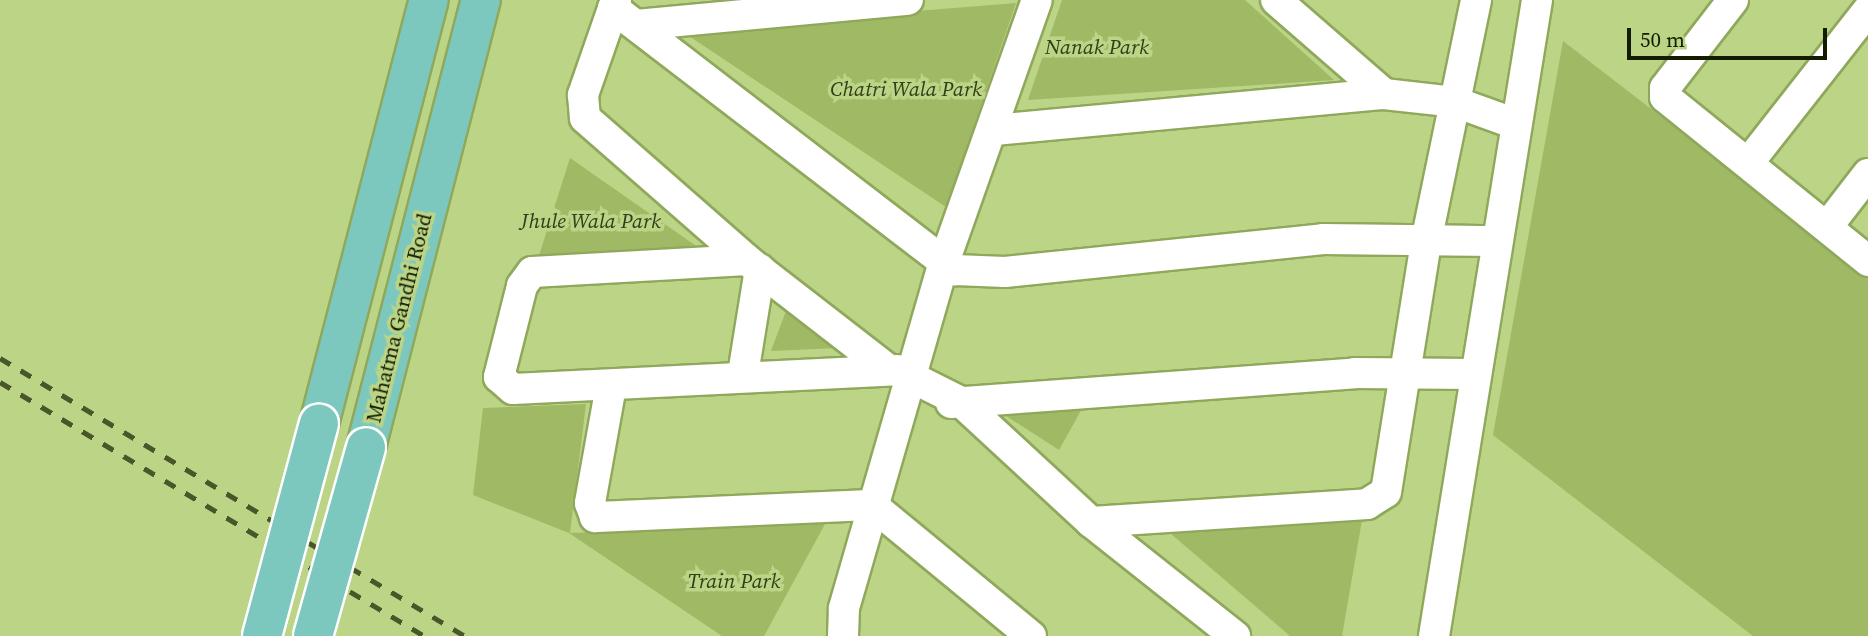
<!DOCTYPE html>
<html>
<head>
<meta charset="utf-8">
<style>
  body { margin:0 }
  #map { position:relative; width:1868px; height:636px; overflow:hidden; background:#bbd485; font-family:"Source Serif 4",serif }
  div>[style] { position:absolute }
  [style*='--x'] { left:calc(var(--x)*1px); top:calc(var(--y)*1px); width:calc(var(--w)*1px); rotate:calc(var(--a)*1deg) }
  .green>* { inset:0; background:#9fb964 }
  .roads { filter:drop-shadow(2px 0 #90a85b) drop-shadow(-2px 0 #90a85b) drop-shadow(0 2px #90a85b) drop-shadow(0 -2px #90a85b) }
  .street>* { height:30px; margin:-15px; padding:0 15px; transform-origin:15px; border-radius:15px; background:#fff }
  .primary>* { height:38px; margin:-19px; padding:0 19px; transform-origin:19px; border-radius:19px; background:#7cc8bf }
  .rail>* { height:5px; margin-top:-2.5px; transform-origin:0; background:repeating-linear-gradient(90deg,#48562a 0 12px,transparent 0 24px) }
  .bridges { filter:drop-shadow(2px 0 #fff) drop-shadow(-2px 0 #fff) drop-shadow(0 2px #fff) drop-shadow(0 -2px #fff) }
  .primary-bridge>* { height:38px; margin:-19px; padding:0 19px; transform-origin:19px; border-radius:19px; background:#7cc8bf }
  span { translate:-50% -50%; white-space:nowrap; text-align:center; line-height:1.15; -webkit-text-stroke:7px #bbd485; paint-order:stroke }
  .park-label { font-size:21px; color:#323d19; font-style:italic }
  .street-label { font-size:21px; color:#131b00 }
  .scale { position:absolute; left:1627px; top:28px; width:200px; height:32px; box-sizing:border-box; border:4px solid #131b00; border-top:0; padding-left:9px; font-size:21px; line-height:24px; white-space:nowrap; color:#131b00; -webkit-text-stroke:5px #bbd485; paint-order:stroke }
</style>
</head>
<body>
<div id="map">
  <div class="green">
    <i style="clip-path:polygon(1062px 0,1245px 0,1334px 80px,1028px 100px)"></i>
    <i style="clip-path:polygon(1016px 3px,946px 207px,680px 30px)"></i>
    <i style="clip-path:polygon(1563px 41px,1868px 276px,1868px 636px,1753px 636px,1493px 435px)"></i>
    <i style="clip-path:polygon(570px 158px,709px 255px,537px 262px)"></i>
    <i style="clip-path:polygon(786px 311px,838px 348px,771px 351px)"></i>
    <i style="clip-path:polygon(586px 404px,570px 533px,825px 524px,764px 636px,722px 636px,569px 533px,473px 495px,483px 408px)"></i>
    <i style="clip-path:polygon(1084px 405px,1059px 450px,1003px 414px)"></i>
    <i style="clip-path:polygon(1362px 520px,1342px 636px,1290px 636px,1170px 533px)"></i>
  </div>
  <div class="roads">
    <div class="street">
      <i style="--x:616;--y:0;--w:101;--a:109.2"></i>
      <i style="--x:583;--y:95;--w:23;--a:85"></i>
      <i style="--x:585;--y:118;--w:215;--a:41.2"></i>
      <i style="--x:747;--y:260;--w:175;--a:37.8"></i>
      <i style="--x:1276;--y:0;--w:143;--a:41"></i>
      <i style="--x:1733;--y:0;--w:111;--a:127.7"></i>
      <i style="--x:1665;--y:88;--w:9;--a:90"></i>
      <i style="--x:1665;--y:97;--w:261;--a:38.9"></i>
      <i style="--x:613;--y:8;--w:431;--a:37.5"></i>
      <i style="--x:955;--y:270;--w:50;--a:2.3"></i>
      <i style="--x:1005;--y:272;--w:320;--a:-5.9"></i>
      <i style="--x:1323;--y:239;--w:174;--a:0.7"></i>
      <i style="--x:636;--y:25;--w:273;--a:-5.3"></i>
      <i style="--x:994;--y:130;--w:392;--a:-5.3"></i>
      <i style="--x:1384;--y:94;--w:71;--a:6.4"></i>
      <i style="--x:1455;--y:102;--w:65;--a:19.8"></i>
      <i style="--x:1749;--y:162;--w:193;--a:-51.9"></i>
      <i style="--x:1827;--y:227;--w:67;--a:-52.3"></i>
      <i style="--x:747;--y:260;--w:215;--a:176.8"></i>
      <i style="--x:532;--y:272;--w:17;--a:126"></i>
      <i style="--x:522;--y:286;--w:94;--a:104.2"></i>
      <i style="--x:499;--y:377;--w:18;--a:41"></i>
      <i style="--x:513;--y:389;--w:384;--a:-2.8"></i>
      <i style="--x:897;--y:370;--w:72;--a:26.6"></i>
      <i style="--x:961;--y:402;--w:177;--a:42.7"></i>
      <i style="--x:1091;--y:522;--w:184;--a:38.4"></i>
      <i style="--x:743;--y:374;--w:106;--a:-80.8"></i>
      <i style="--x:611;--y:386;--w:119;--a:100.2"></i>
      <i style="--x:590;--y:503;--w:15;--a:70"></i>
      <i style="--x:595;--y:517;--w:277;--a:-2.5"></i>
      <i style="--x:872;--y:505;--w:206;--a:39.5"></i>
      <i style="--x:951;--y:403;--w:405;--a:-4.2"></i>
      <i style="--x:1355;--y:373;--w:119;--a:0.5"></i>
      <i style="--x:1091;--y:522;--w:277;--a:-3.7"></i>
      <i style="--x:1367;--y:504;--w:22;--a:-32"></i>
      <i style="--x:1386;--y:492;--w:258;--a:-80.9"></i>
      <i style="--x:1427;--y:237;--w:242;--a:-78.3"></i>
      <i style="--x:843;--y:636;--w:28;--a:-88"></i>
      <i style="--x:844;--y:608;--w:357;--a:-73.9"></i>
      <i style="--x:943;--y:265;--w:281;--a:-70.5"></i>
      <i style="--x:1434;--y:636;--w:644;--a:-80.8"></i>
    </div>
    <div class="primary">
      <i style="--x:319;--y:424;--w:438;--a:-75.5"></i>
      <i style="--x:366;--y:447;--w:462;--a:-75.6"></i>
    </div>
  </div>
  <div class="rail">
    <i style="--x:0;--y:358;--w:542;--a:30.87"></i>
    <i style="--x:0;--y:382;--w:494;--a:30.9"></i>
  </div>
  <div class="bridges">
    <div class="primary-bridge">
      <i style="--x:262;--y:636;--w:220;--a:-75"></i>
      <i style="--x:313;--y:636;--w:196;--a:-74.3"></i>
    </div>
  </div>
  <div class="park-label">
    <span style="left:1097px;top:47px">Nanak Park</span>
    <span style="left:906px;top:89px">Chatri Wala Park</span>
    <span style="left:591px;top:221px">Jhule Wala Park</span>
    <span style="left:734px;top:581px">Train Park</span>
  </div>
  <div class="street-label">
    <span style="left:399px;top:318px;rotate:-76deg">Mahatma Gandhi Road</span>
  </div>
  <div class="scale">50 m</div>
</div>
</body>
</html>
